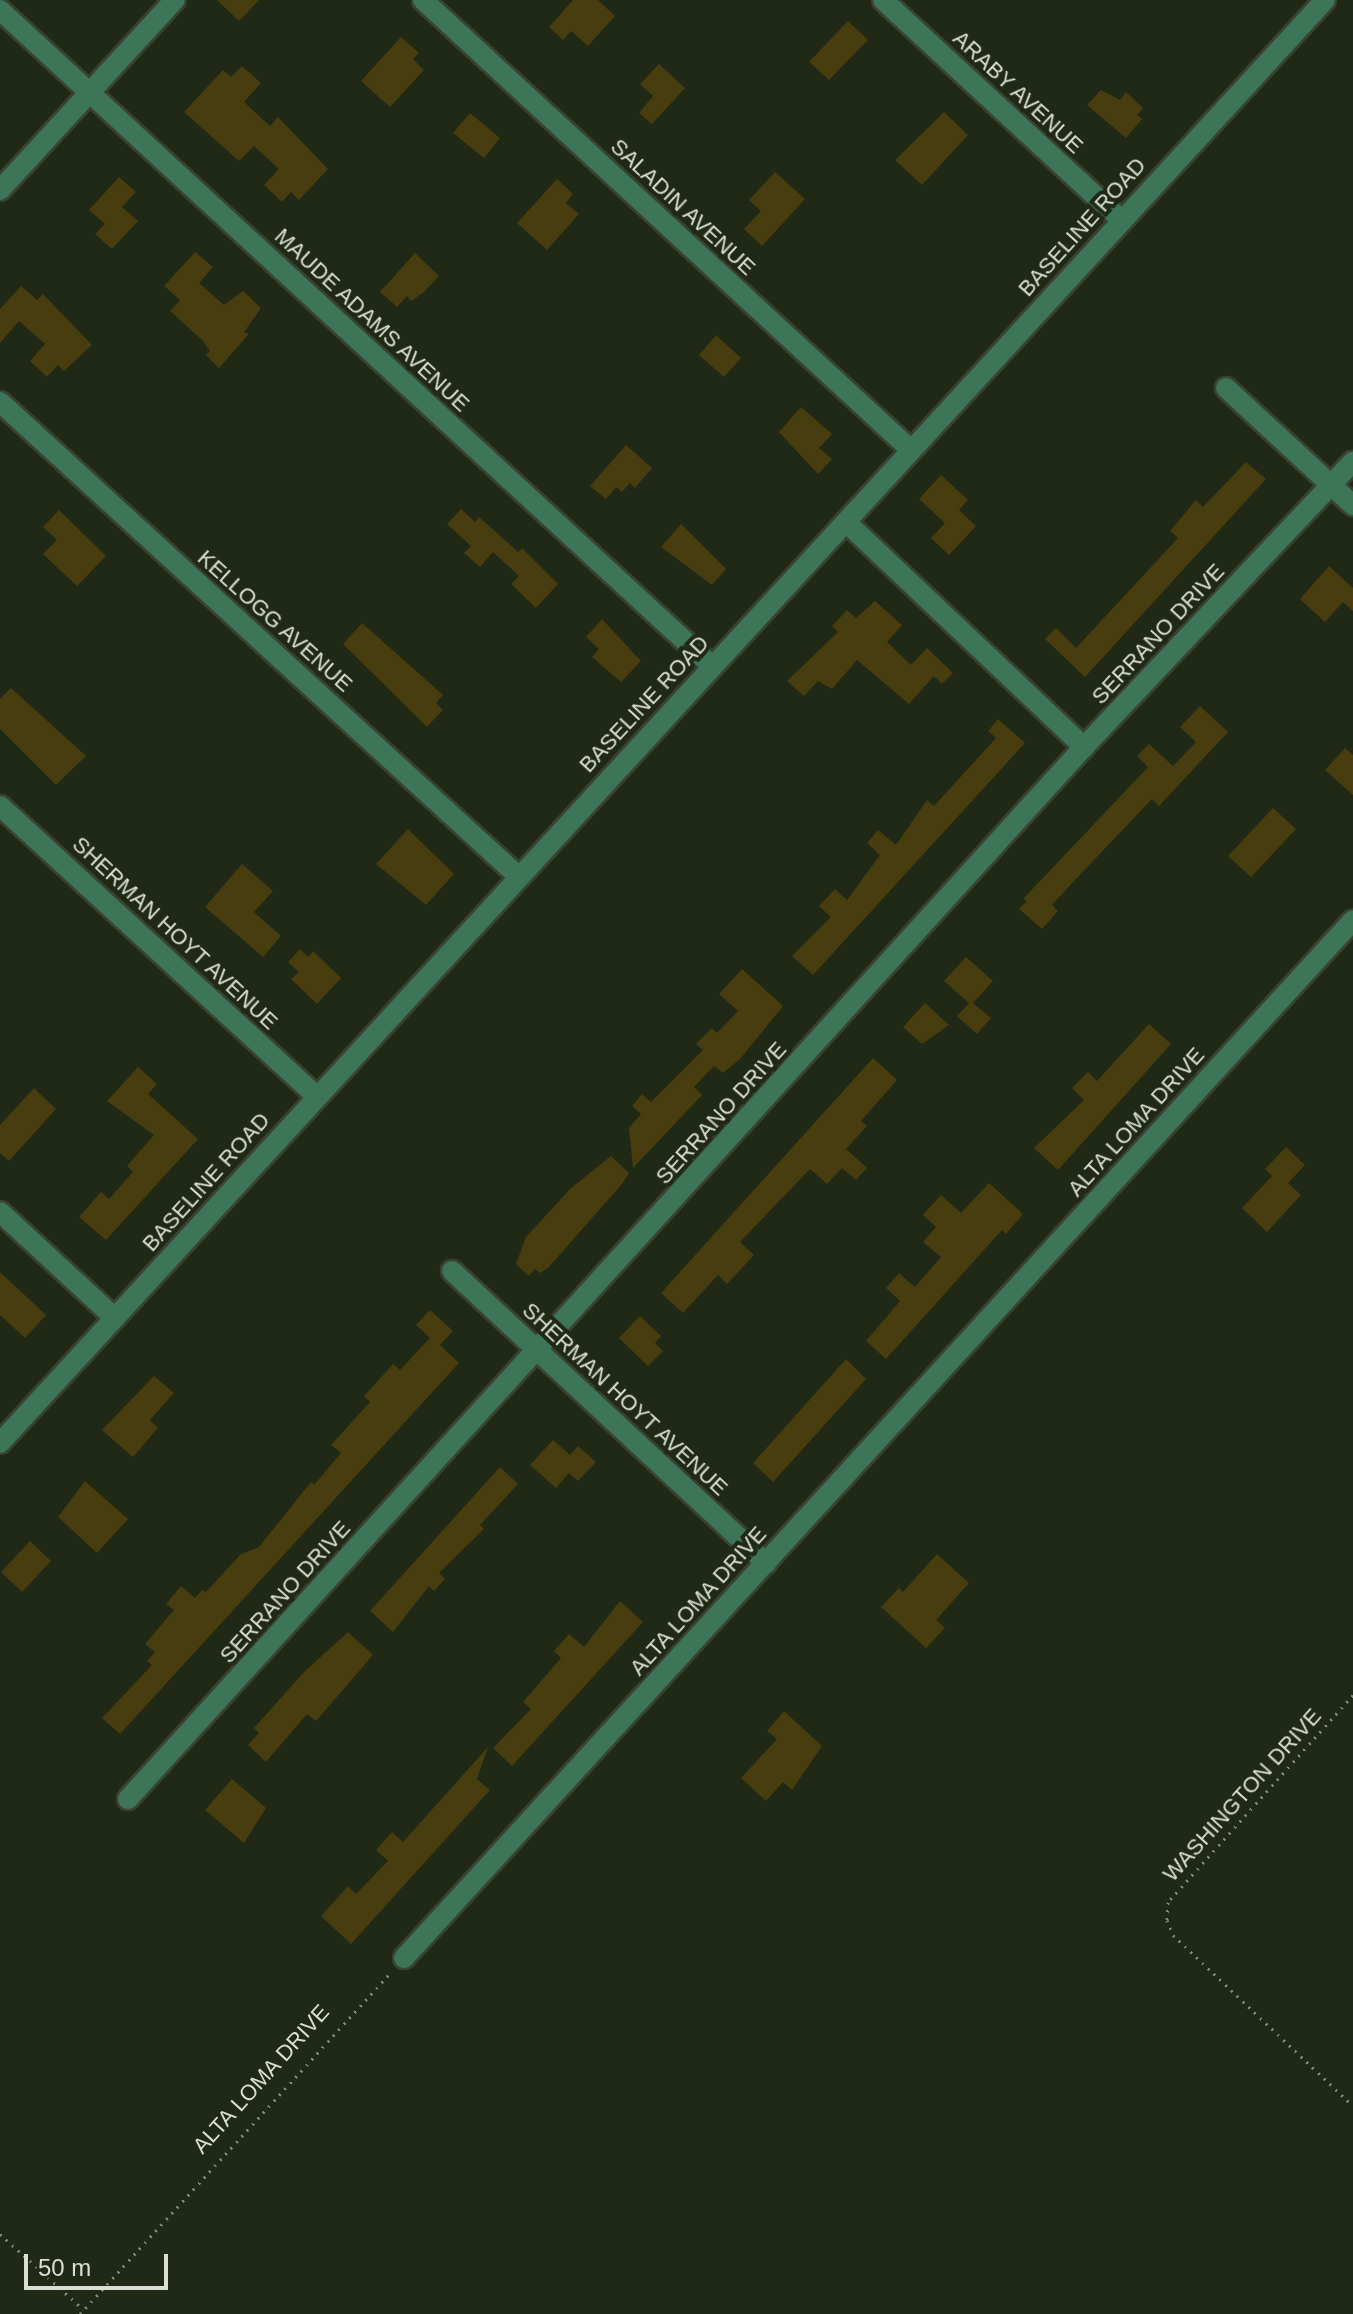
<!DOCTYPE html>
<html>
<head>
<meta charset="utf-8">
<style>
  body { margin:0 }
  #map { position:relative; width:1353px; height:2314px; overflow:hidden; background:#202816; font-family:Helvetica,sans-serif }
  div>[style] { position:absolute }
  [style*='--x'] { left:calc(var(--x)*1px); top:calc(var(--y)*1px); width:calc(var(--w)*1px); rotate:calc(var(--a)*1deg) }
  .building>* { inset:0; background:#473d0e }
  .path>* { height:3px; margin-top:-1.5px; transform-origin:0; background:repeating-linear-gradient(90deg,#818779 0 2px,transparent 0 8px) }
  .roads { filter:drop-shadow(2px 0 #3a4231) drop-shadow(-2px 0 #3a4231) drop-shadow(0 2px #3a4231) drop-shadow(0 -2px #3a4231) }
  .minor>* { height:20px; margin:-10px; padding:0 10px; transform-origin:10px; border-radius:10px; background:#3c7558 }
  span { translate:-50% -50%; white-space:nowrap; text-align:center; line-height:1.15; -webkit-text-stroke:8px #202816; paint-order:stroke }
  .street-label { font-size:22px; color:#dadfd4 }
  .scale { position:absolute; left:24px; top:2254px; width:144px; height:36px; box-sizing:border-box; border:4px solid #dadfd4; border-top:0; padding-left:10px; font-size:24px; line-height:28px; white-space:nowrap; color:#dadfd4; -webkit-text-stroke:6px #202816; paint-order:stroke }
</style>
</head>
<body>
<div id="map">
  <div class="building">
    <i style="clip-path:polygon(217px 0,259px 0,239px 21px)"></i>
    <i style="clip-path:polygon(573px 0,598px 0,615px 16px,588px 46px,571px 31px,563px 40px,549px 27px)"></i>
    <i style="clip-path:polygon(848px 21px,868px 40px,829px 80px,809px 62px)"></i>
    <i style="clip-path:polygon(401px 37px,419px 53px,413px 59px,424px 70px,390px 107px,361px 81px)"></i>
    <i style="clip-path:polygon(659px 64px,685px 88px,652px 124px,639px 113px,653px 96px,640px 84px)"></i>
    <i style="clip-path:polygon(242px 66px,261px 83px,244px 102px,270px 126px,278px 117px,328px 169px,299px 200px,291px 192px,282px 202px,264px 185px,279px 169px,254px 146px,239px 161px,184px 112px,223px 70px,231px 77px)"></i>
    <i style="clip-path:polygon(1101px 90px,1120px 100px,1126px 92px,1143px 108px,1137px 115px,1142px 119px,1126px 138px,1087px 105px)"></i>
    <i style="clip-path:polygon(944px 112px,968px 135px,922px 185px,895px 160px)"></i>
    <i style="clip-path:polygon(470px 113px,500px 138px,484px 158px,453px 133px)"></i>
    <i style="clip-path:polygon(775px 172px,805px 199px,762px 246px,744px 229px,761px 211px,749px 200px)"></i>
    <i style="clip-path:polygon(119px 177px,136px 192px,122px 207px,138px 221px,112px 249px,95px 234px,105px 224px,89px 210px)"></i>
    <i style="clip-path:polygon(557px 179px,573px 194px,566px 203px,579px 214px,547px 250px,517px 223px)"></i>
    <i style="clip-path:polygon(195px 252px,213px 267px,199px 283px,224px 305px,243px 291px,261px 308px,244px 332px,249px 334px,219px 368px,206px 355px,210px 351px,202px 340px,170px 311px,180px 300px,164px 286px)"></i>
    <i style="clip-path:polygon(415px 253px,439px 276px,423px 293px,411px 301px,407px 296px,397px 307px,380px 292px)"></i>
    <i style="clip-path:polygon(21px 286px,37px 300px,43px 294px,92px 345px,64px 371px,58px 365px,47px 377px,30px 361px,45px 344px,19px 321px,0 343px,0 309px)"></i>
    <i style="clip-path:polygon(716px 335px,741px 358px,724px 377px,699px 355px)"></i>
    <i style="clip-path:polygon(801px 407px,832px 434px,819px 448px,832px 459px,818px 474px,779px 432px)"></i>
    <i style="clip-path:polygon(626px 445px,652px 468px,635px 488px,630px 483px,622px 492px,616px 487px,606px 499px,590px 486px)"></i>
    <i style="clip-path:polygon(1246px 462px,1266px 479px,1085px 677px,1045px 639px,1056px 628px,1076px 648px,1178px 538px,1170px 531px,1196px 500px,1203px 507px)"></i>
    <i style="clip-path:polygon(941px 475px,968px 500px,959px 510px,976px 526px,949px 555px,931px 538px,945px 523px,919px 499px)"></i>
    <i style="clip-path:polygon(461px 509px,475px 522px,479px 517px,518px 552px,522px 548px,558px 584px,536px 608px,511px 584px,519px 576px,493px 552px,480px 567px,464px 553px,471px 546px,447px 524px)"></i>
    <i style="clip-path:polygon(59px 510px,106px 556px,77px 586px,43px 554px,57px 540px,43px 527px)"></i>
    <i style="clip-path:polygon(681px 524px,726px 569px,712px 585px,661px 547px)"></i>
    <i style="clip-path:polygon(1329px 566px,1353px 588px,1353px 611px,1343px 602px,1325px 622px,1300px 599px)"></i>
    <i style="clip-path:polygon(875px 601px,902px 625px,887px 642px,911px 665px,927px 648px,953px 673px,942px 684px,934px 676px,909px 704px,857px 660px,832px 689px,818px 681px,804px 696px,787px 681px,838px 632px,832px 626px,847px 610px,856px 618px)"></i>
    <i style="clip-path:polygon(602px 619px,641px 661px,621px 682px,592px 657px,599px 649px,586px 637px)"></i>
    <i style="clip-path:polygon(362px 623px,443px 695px,436px 703px,443px 710px,427px 727px,343px 644px)"></i>
    <i style="clip-path:polygon(11px 688px,86px 756px,56px 785px,0 729px,0 699px)"></i>
    <i style="clip-path:polygon(1200px 706px,1228px 732px,1159px 806px,1152px 799px,1075px 880px,1052px 905px,1058px 911px,1042px 929px,1019px 909px,1027px 901px,1023px 899px,1148px 767px,1137px 756px,1149px 744px,1173px 766px,1196px 742px,1180px 727px)"></i>
    <i style="clip-path:polygon(998px 719px,1025px 743px,813px 975px,792px 956px,831px 917px,819px 906px,835px 889px,847px 900px,880px 855px,867px 843px,878px 830px,896px 845px,927px 800px,934px 806px,996px 738px,988px 731px)"></i>
    <i style="clip-path:polygon(1345px 748px,1353px 755px,1353px 795px,1325px 770px)"></i>
    <i style="clip-path:polygon(1273px 808px,1296px 829px,1251px 877px,1228px 856px)"></i>
    <i style="clip-path:polygon(408px 829px,454px 874px,426px 905px,376px 864px)"></i>
    <i style="clip-path:polygon(242px 864px,273px 891px,254px 912px,281px 936px,263px 957px,205px 907px)"></i>
    <i style="clip-path:polygon(300px 949px,308px 957px,313px 951px,341px 978px,317px 1004px,291px 979px,299px 972px,288px 962px)"></i>
    <i style="clip-path:polygon(966px 957px,993px 981px,973px 1003px,991px 1018px,977px 1034px,957px 1016px,969px 1003px,944px 981px)"></i>
    <i style="clip-path:polygon(742px 969px,783px 1006px,740px 1059px,723px 1073px,714px 1066px,694px 1087px,702px 1095px,633px 1168px,629px 1128px,641px 1114px,632px 1106px,642px 1094px,651px 1102px,703px 1050px,696px 1044px,712px 1028px,717px 1033px,738px 1011px,719px 994px)"></i>
    <i style="clip-path:polygon(925px 1003px,949px 1025px,922px 1044px,903px 1027px)"></i>
    <i style="clip-path:polygon(1149px 1024px,1171px 1044px,1058px 1170px,1034px 1148px,1084px 1100px,1072px 1088px,1088px 1072px,1097px 1081px)"></i>
    <i style="clip-path:polygon(873px 1058px,897px 1080px,861px 1121px,867px 1126px,846px 1149px,867px 1168px,856px 1180px,842px 1168px,827px 1184px,810px 1169px,740px 1242px,754px 1255px,727px 1284px,718px 1275px,683px 1313px,661px 1293px)"></i>
    <i style="clip-path:polygon(138px 1067px,157px 1084px,148px 1094px,198px 1139px,106px 1240px,79px 1217px,101px 1192px,109px 1199px,133px 1172px,127px 1166px,154px 1135px,107px 1101px)"></i>
    <i style="clip-path:polygon(34px 1088px,56px 1109px,9px 1161px,0 1153px,0 1125px)"></i>
    <i style="clip-path:polygon(1286px 1147px,1305px 1165px,1288px 1183px,1301px 1195px,1267px 1232px,1242px 1208px,1272px 1176px,1265px 1169px)"></i>
    <i style="clip-path:polygon(611px 1156px,629px 1173px,622px 1184px,548px 1268px,540px 1273px,535px 1269px,529px 1276px,516px 1264px,526px 1237px,570px 1189px)"></i>
    <i style="clip-path:polygon(989px 1183px,1023px 1214px,1006px 1234px,1002px 1230px,886px 1359px,866px 1341px,900px 1301px,886px 1288px,899px 1273px,915px 1287px,941px 1257px,923px 1242px,936px 1227px,923px 1215px,941px 1195px,961px 1213px)"></i>
    <i style="clip-path:polygon(0 1272px,46px 1315px,25px 1338px,0 1315px)"></i>
    <i style="clip-path:polygon(430px 1310px,453px 1331px,440px 1345px,459px 1363px,120px 1734px,102px 1718px,152px 1665px,147px 1661px,155px 1652px,145px 1644px,174px 1610px,166px 1604px,181px 1586px,195px 1598px,202px 1590px,206px 1592px,241px 1554px,259px 1547px,311px 1482px,314px 1485px,341px 1453px,331px 1445px,370px 1402px,364px 1396px,393px 1364px,400px 1370px,430px 1338px,416px 1325px)"></i>
    <i style="clip-path:polygon(640px 1316px,661px 1336px,655px 1343px,663px 1351px,648px 1366px,619px 1338px)"></i>
    <i style="clip-path:polygon(846px 1359px,866px 1379px,773px 1482px,753px 1463px)"></i>
    <i style="clip-path:polygon(154px 1376px,174px 1393px,150px 1420px,158px 1428px,133px 1457px,102px 1430px)"></i>
    <i style="clip-path:polygon(553px 1440px,570px 1455px,578px 1446px,596px 1462px,578px 1481px,569px 1473px,556px 1488px,530px 1465px)"></i>
    <i style="clip-path:polygon(500px 1467px,518px 1484px,480px 1525px,484px 1529px,439px 1573px,445px 1579px,434px 1591px,429px 1586px,393px 1632px,370px 1611px)"></i>
    <i style="clip-path:polygon(85px 1481px,128px 1519px,97px 1553px,58px 1517px)"></i>
    <i style="clip-path:polygon(30px 1541px,51px 1561px,22px 1592px,1px 1572px)"></i>
    <i style="clip-path:polygon(937px 1554px,969px 1583px,936px 1620px,945px 1628px,926px 1648px,881px 1607px,899px 1588px,903px 1592px)"></i>
    <i style="clip-path:polygon(620px 1601px,643px 1622px,512px 1766px,493px 1748px,531px 1709px,523px 1702px,561px 1658px,554px 1651px,569px 1634px,584px 1647px)"></i>
    <i style="clip-path:polygon(348px 1632px,373px 1655px,316px 1721px,307px 1714px,266px 1762px,248px 1745px,259px 1733px,254px 1728px,304px 1672px)"></i>
    <i style="clip-path:polygon(784px 1711px,822px 1746px,792px 1790px,783px 1782px,766px 1801px,741px 1778px,777px 1739px,767px 1731px)"></i>
    <i style="clip-path:polygon(488px 1747px,477px 1779px,490px 1790px,351px 1944px,321px 1916px,348px 1886px,356px 1894px,388px 1861px,376px 1850px,392px 1832px,403px 1842px)"></i>
    <i style="clip-path:polygon(232px 1779px,266px 1808px,244px 1843px,205px 1810px)"></i>
  </div>
  <div class="path">
    <i style="--x:1353;--y:1695;--w:278;--a:131.8"></i>
    <i style="--x:1168;--y:1902;--w:18;--a:93"></i>
    <i style="--x:1167;--y:1920;--w:16;--a:68"></i>
    <i style="--x:1173;--y:1935;--w:248;--a:43.5"></i>
    <i style="--x:0;--y:2234;--w:112;--a:42.1"></i>
    <i style="--x:80;--y:2314;--w:461;--a:-47.7"></i>
  </div>
  <div class="roads">
    <div class="minor">
      <i style="--x:423;--y:0;--w:664;--a:42.68"></i>
      <i style="--x:883;--y:0;--w:323;--a:42.7"></i>
      <i style="--x:0;--y:10;--w:968;--a:42.66"></i>
      <i style="--x:0;--y:190;--w:258;--a:-47.4"></i>
      <i style="--x:1226;--y:388;--w:173;--a:42.7"></i>
      <i style="--x:0;--y:402;--w:702;--a:42.46"></i>
      <i style="--x:846;--y:522;--w:328;--a:43.4"></i>
      <i style="--x:0;--y:806;--w:430;--a:42.5"></i>
      <i style="--x:0;--y:1212;--w:156;--a:42.7"></i>
      <i style="--x:452;--y:1271;--w:429;--a:42.9"></i>
      <i style="--x:0;--y:1443;--w:1959;--a:-47.44"></i>
      <i style="--x:128;--y:1799;--w:1421;--a:-47.74"></i>
      <i style="--x:1084;--y:747;--w:392;--a:-46.7"></i>
      <i style="--x:404;--y:1958;--w:1406;--a:-47.56"></i>
    </div>
  </div>
  <div class="street-label">
    <span style="left:1018px;top:92px;rotate:43deg">ARABY AVENUE</span>
    <span style="left:683px;top:207px;rotate:43deg">SALADIN AVENUE</span>
    <span style="left:1082px;top:227px;rotate:-48deg">BASELINE ROAD</span>
    <span style="left:372px;top:320px;rotate:43deg">MAUDE ADAMS AVENUE</span>
    <span style="left:275px;top:621px;rotate:42deg">KELLOGG AVENUE</span>
    <span style="left:1158px;top:634px;rotate:-47deg">SERRANO DRIVE</span>
    <span style="left:644px;top:704px;rotate:-47deg">BASELINE ROAD</span>
    <span style="left:175px;top:933px;rotate:43deg">SHERMAN HOYT AVENUE</span>
    <span style="left:721px;top:1113px;rotate:-48deg">SERRANO DRIVE</span>
    <span style="left:1136px;top:1122px;rotate:-48deg">ALTA LOMA DRIVE</span>
    <span style="left:206px;top:1182px;rotate:-48deg">BASELINE ROAD</span>
    <span style="left:625px;top:1399px;rotate:43deg">SHERMAN HOYT AVENUE</span>
    <span style="left:285px;top:1592px;rotate:-48deg">SERRANO DRIVE</span>
    <span style="left:698px;top:1601px;rotate:-48deg">ALTA LOMA DRIVE</span>
    <span style="left:1242px;top:1795px;rotate:-48deg">WASHINGTON DRIVE</span>
    <span style="left:261px;top:2079px;rotate:-48deg">ALTA LOMA DRIVE</span>
  </div>
  <div class="scale">50 m</div>
</div>
</body>
</html>
